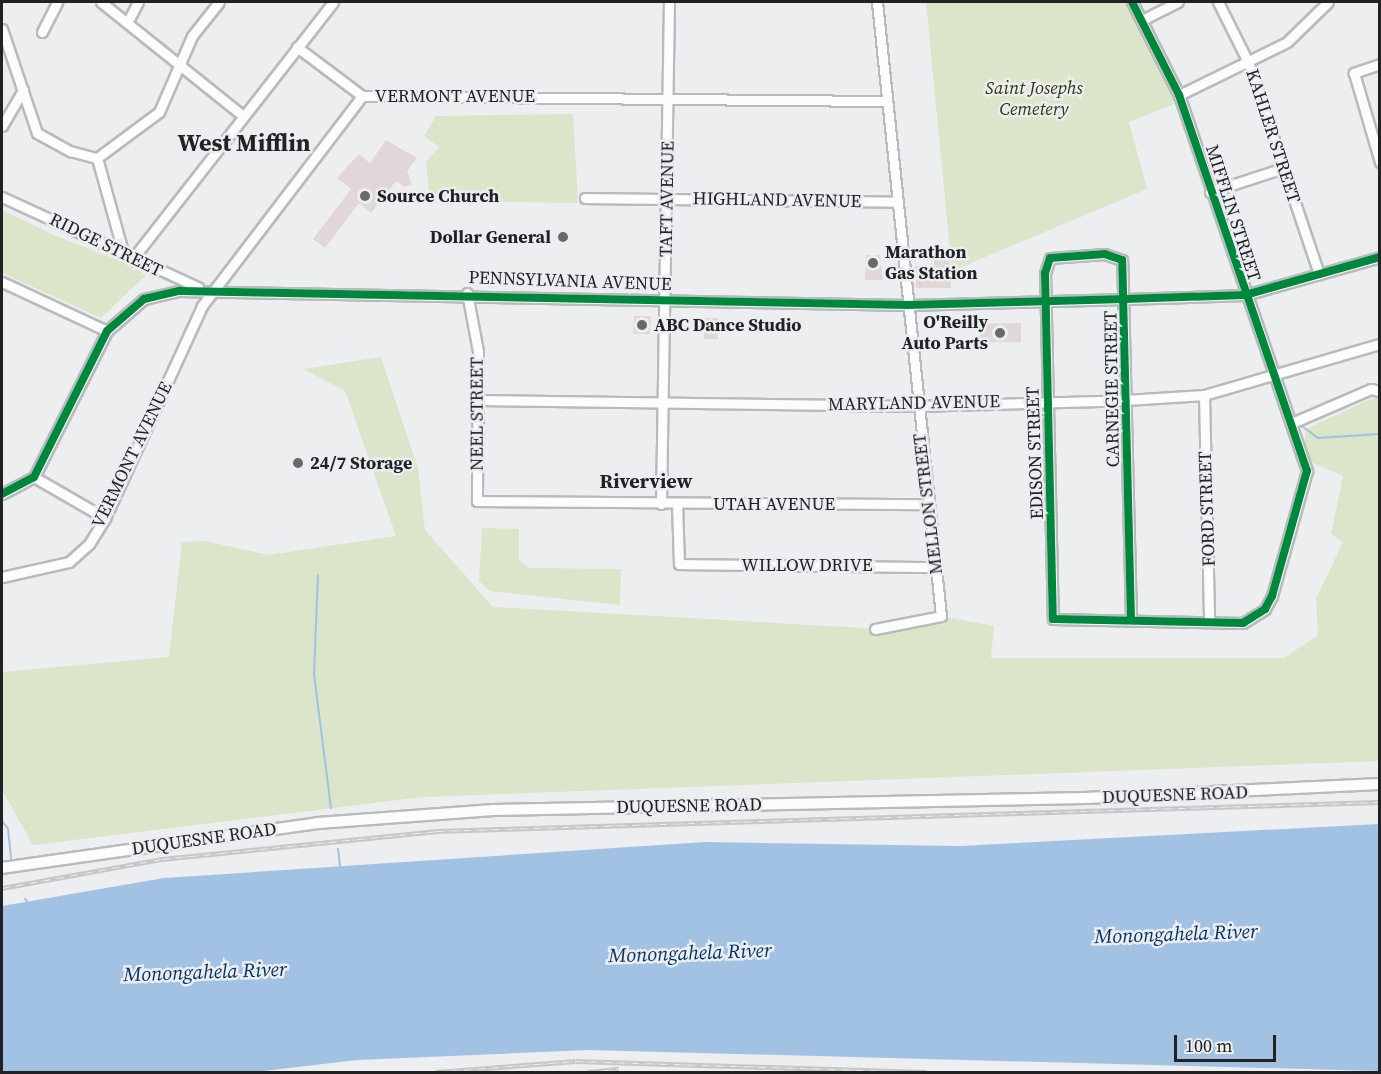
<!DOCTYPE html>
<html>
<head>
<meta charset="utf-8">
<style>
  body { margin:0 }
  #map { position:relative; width:1381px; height:1074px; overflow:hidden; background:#edeef0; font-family:"Source Serif 4",serif }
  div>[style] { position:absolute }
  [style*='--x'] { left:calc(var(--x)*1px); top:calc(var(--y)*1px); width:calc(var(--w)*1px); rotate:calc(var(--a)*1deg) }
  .green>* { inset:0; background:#dbe5c9 }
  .water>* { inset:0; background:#a2c2e4 }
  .stream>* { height:2px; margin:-1px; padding:0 1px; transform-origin:1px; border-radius:1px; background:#a2c2e4 }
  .building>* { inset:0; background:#e2d7d8 }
  .roads { filter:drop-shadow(2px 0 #b9babb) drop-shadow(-2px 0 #b9babb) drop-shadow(0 2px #b9babb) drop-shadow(0 -2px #b9babb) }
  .minor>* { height:9px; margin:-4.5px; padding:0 4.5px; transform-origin:4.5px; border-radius:4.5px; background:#fcfcfd }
  .major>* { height:10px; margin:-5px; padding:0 5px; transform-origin:5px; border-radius:5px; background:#fcfcfd }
  .rail>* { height:4.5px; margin-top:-2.25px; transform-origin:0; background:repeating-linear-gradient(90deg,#ecedf1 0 7px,#c7c7c7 0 14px); box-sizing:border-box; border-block:2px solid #c7c7c7 }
  .cycleway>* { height:8px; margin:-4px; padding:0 4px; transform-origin:4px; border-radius:4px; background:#00873e }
  .dots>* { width:16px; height:16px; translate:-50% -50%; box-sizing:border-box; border:3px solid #ecedf1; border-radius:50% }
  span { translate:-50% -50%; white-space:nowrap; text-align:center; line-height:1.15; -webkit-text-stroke:5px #ecedf1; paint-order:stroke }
  .park-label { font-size:18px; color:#2d390a; font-style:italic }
  .street-label { font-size:18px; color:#222224 }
  .poi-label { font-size:18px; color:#222224; font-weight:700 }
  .left { translate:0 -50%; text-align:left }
  .right { translate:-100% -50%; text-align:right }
  .neighbourhood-label { font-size:20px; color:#222224; font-weight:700 }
  .water-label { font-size:20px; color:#00325e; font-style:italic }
  .district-label { font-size:24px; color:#222224; font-weight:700 }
  .frame { position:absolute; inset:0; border:3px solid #222224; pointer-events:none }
  .scale { position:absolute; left:1174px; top:1035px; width:102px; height:27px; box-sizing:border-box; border:3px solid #222224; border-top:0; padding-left:8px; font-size:18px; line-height:21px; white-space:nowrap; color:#222224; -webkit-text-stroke:4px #ecedf1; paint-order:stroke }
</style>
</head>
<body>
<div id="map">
  <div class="green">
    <i style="clip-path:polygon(926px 2px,1128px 2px,1177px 103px,1129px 122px,1147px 189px,952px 271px)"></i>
    <i style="clip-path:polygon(573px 114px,578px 203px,430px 201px,426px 162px,439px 147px,424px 136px,436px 116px)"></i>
    <i style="clip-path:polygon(2px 210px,56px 236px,149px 272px,101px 318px,2px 273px)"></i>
    <i style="clip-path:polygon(381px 357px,418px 468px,425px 530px,493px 607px,882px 629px,941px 616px,994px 626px,991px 658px,1284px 658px,1318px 635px,1316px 599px,1343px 542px,1331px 534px,1343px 476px,1309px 461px,1303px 451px,1306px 429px,1379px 395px,1379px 761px,423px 797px,33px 845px,2px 790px,2px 672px,169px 657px,182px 542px,205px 541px,268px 555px,396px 536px,345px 391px,303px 369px)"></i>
    <i style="clip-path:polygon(482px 528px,519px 529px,519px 559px,528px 568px,621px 569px,620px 605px,490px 591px,479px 581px)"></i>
  </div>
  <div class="water">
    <i style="clip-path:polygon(1379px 824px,1379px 1071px,588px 1050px,357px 1060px,255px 1072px,2px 1072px,2px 906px,164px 878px,705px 842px,960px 846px)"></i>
  </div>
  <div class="stream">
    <i style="--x:1303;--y:427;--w:19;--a:36"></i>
    <i style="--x:1318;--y:438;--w:62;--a:-3.7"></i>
    <i style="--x:318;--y:575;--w:99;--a:92.3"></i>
    <i style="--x:314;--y:674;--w:135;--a:82.8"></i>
    <i style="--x:2;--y:821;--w:10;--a:53"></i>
    <i style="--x:8;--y:829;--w:30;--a:84"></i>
    <i style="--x:338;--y:849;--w:17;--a:83"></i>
    <i style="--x:25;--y:899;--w:3;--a:45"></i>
  </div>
  <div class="building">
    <i style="clip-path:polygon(386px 140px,417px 158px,407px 171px,412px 185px,405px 187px,396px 181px,371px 213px,359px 203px,325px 248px,313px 239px,351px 189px,337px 178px,359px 154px,370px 163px)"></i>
    <i style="clip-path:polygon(866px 255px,880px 255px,883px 280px,865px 280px)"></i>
    <i style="clip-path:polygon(934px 257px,949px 257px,951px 288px,916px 288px,915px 266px,934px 266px)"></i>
    <i style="clip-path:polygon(634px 316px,651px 316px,650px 334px,633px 334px)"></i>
    <i style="clip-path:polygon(705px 318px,718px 318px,718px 339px,704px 339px)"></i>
    <i style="clip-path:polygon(1021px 323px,1021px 342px,980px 343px,980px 324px)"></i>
  </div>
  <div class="roads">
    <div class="minor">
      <i style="--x:101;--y:2;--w:179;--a:38.7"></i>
      <i style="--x:1218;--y:2;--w:67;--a:63.4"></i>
      <i style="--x:1248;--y:62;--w:224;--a:71.5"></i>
      <i style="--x:1142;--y:20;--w:40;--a:-26.6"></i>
      <i style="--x:128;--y:21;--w:21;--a:-62"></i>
      <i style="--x:2;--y:29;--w:110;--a:71.4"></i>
      <i style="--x:37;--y:133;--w:38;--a:29"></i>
      <i style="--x:70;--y:151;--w:28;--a:15"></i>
      <i style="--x:97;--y:158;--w:77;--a:-36.6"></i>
      <i style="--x:159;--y:112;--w:83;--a:-66.5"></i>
      <i style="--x:192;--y:36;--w:43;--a:-51.5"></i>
      <i style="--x:42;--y:32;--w:34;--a:-63"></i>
      <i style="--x:297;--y:47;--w:81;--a:37"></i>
      <i style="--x:1380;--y:64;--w:28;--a:161"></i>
      <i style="--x:1354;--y:73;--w:93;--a:73.7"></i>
      <i style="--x:1179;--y:95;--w:120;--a:-26.1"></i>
      <i style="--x:1287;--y:42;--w:57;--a:-44.3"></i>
      <i style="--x:2;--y:126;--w:42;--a:-59.7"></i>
      <i style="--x:97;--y:158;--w:98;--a:74.5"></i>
      <i style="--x:1210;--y:192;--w:77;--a:-18.2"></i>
      <i style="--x:2;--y:197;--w:216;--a:24.7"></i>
      <i style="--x:585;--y:198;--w:312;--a:0.7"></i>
      <i style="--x:134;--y:257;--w:323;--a:-52"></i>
      <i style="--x:2;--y:282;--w:116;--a:25"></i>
      <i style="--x:467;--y:293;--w:59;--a:79.3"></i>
      <i style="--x:478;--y:351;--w:150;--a:90.4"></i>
      <i style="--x:477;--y:501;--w:450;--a:0.4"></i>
      <i style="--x:1204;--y:395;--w:227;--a:88.7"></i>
      <i style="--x:478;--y:400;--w:438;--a:0.8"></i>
      <i style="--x:916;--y:406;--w:210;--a:-1.6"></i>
      <i style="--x:1126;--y:400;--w:78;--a:-3.7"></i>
      <i style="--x:1204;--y:395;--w:183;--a:-16.2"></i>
      <i style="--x:1292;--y:423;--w:86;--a:-23.3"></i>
      <i style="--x:1371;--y:389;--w:9;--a:13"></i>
      <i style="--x:34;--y:477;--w:82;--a:30"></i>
      <i style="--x:2;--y:494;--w:36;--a:-28"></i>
      <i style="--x:34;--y:477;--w:163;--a:-63.4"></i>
      <i style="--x:107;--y:331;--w:49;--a:-40.9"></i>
      <i style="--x:144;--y:299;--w:37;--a:-13"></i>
      <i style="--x:180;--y:291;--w:728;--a:1.1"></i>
      <i style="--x:908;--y:305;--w:217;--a:-1.6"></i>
      <i style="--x:1125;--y:299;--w:120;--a:-1.9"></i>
      <i style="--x:1245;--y:295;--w:140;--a:-15.7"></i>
      <i style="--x:661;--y:504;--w:502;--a:-89.09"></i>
      <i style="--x:677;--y:504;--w:60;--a:88.1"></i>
      <i style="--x:679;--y:564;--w:257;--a:0.7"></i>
      <i style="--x:2;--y:577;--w:69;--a:-12.6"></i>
      <i style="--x:69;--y:562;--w:27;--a:-42"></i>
      <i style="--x:89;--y:544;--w:31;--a:-58"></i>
      <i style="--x:105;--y:518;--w:233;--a:-65.4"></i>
      <i style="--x:202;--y:306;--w:264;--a:-52.7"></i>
      <i style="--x:362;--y:96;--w:522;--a:0.55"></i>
      <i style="--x:1131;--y:620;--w:360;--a:-91.4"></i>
      <i style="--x:1122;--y:260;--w:18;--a:-161"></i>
      <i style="--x:1105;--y:254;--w:55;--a:175.8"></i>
      <i style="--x:1050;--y:258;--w:16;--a:108"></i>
      <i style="--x:1045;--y:273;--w:346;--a:88.7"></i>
      <i style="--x:1053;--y:619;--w:190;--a:1.2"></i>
      <i style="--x:1243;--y:623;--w:26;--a:-32"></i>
      <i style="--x:1265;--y:609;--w:15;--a:-62"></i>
      <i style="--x:1272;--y:596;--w:130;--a:-74.4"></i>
      <i style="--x:1307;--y:471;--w:397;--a:-108.8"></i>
      <i style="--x:1179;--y:95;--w:104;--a:-116.8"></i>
      <i style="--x:875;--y:629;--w:67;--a:-11.1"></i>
      <i style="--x:941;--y:616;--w:617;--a:-95.95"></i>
    </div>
    <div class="major">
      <i style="--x:2;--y:868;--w:319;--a:-8.1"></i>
      <i style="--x:318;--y:823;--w:176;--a:-4.2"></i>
      <i style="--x:494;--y:810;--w:591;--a:-1.16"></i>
      <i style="--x:1085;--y:798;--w:295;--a:-2.7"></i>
    </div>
  </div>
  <div class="rail">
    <i style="--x:2;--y:888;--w:163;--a:-10.3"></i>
    <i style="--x:162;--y:859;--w:275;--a:-5.8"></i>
    <i style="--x:436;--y:831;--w:944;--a:-1.76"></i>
    <i style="--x:436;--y:1072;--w:140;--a:-4.5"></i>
    <i style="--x:576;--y:1061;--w:350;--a:1.8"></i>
    <i style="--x:588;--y:1072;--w:31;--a:-6"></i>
  </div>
  <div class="cycleway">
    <i style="--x:2;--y:494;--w:36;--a:-28"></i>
    <i style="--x:34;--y:477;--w:163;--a:-63.4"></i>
    <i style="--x:107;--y:331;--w:49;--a:-40.9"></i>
    <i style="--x:144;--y:299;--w:37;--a:-13"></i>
    <i style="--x:180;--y:291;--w:728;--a:1.1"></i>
    <i style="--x:908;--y:305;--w:217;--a:-1.6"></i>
    <i style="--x:1125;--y:299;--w:120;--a:-1.9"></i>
    <i style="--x:1245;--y:295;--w:140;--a:-15.7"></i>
    <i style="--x:1131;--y:620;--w:360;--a:-91.4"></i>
    <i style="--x:1122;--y:260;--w:18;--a:-161"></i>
    <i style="--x:1105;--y:254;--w:55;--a:175.8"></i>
    <i style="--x:1050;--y:258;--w:16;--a:108"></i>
    <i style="--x:1045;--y:273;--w:346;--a:88.7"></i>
    <i style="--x:1053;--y:619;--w:190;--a:1.2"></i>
    <i style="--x:1243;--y:623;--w:26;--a:-32"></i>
    <i style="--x:1265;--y:609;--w:15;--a:-62"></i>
    <i style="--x:1272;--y:596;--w:130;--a:-74.4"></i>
    <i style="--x:1307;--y:471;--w:397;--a:-108.8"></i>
    <i style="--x:1179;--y:95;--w:104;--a:-116.8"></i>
  </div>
  <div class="dots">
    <i style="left:365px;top:196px;background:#69696b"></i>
    <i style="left:563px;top:237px;background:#69696b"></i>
    <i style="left:873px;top:263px;background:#69696b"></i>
    <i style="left:642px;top:325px;background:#69696b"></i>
    <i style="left:1000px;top:333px;background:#69696b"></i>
    <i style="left:298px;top:463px;background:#69696b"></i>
  </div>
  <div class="park-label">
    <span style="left:1034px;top:99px">Saint Josephs<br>Cemetery</span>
  </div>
  <div class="street-label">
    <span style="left:455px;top:96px">VERMONT AVENUE</span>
    <span style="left:1273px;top:136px;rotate:72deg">KAHLER STREET</span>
    <span style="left:667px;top:199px;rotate:-89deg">TAFT AVENUE</span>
    <span style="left:777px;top:200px;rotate:1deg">HIGHLAND AVENUE</span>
    <span style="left:1233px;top:213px;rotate:72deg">MIFFLIN STREET</span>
    <span style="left:106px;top:245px;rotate:26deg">RIDGE STREET</span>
    <span style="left:570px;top:281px;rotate:2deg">PENNSYLVANIA AVENUE</span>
    <span style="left:1112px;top:389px;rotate:-91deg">CARNEGIE STREET</span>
    <span style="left:914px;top:403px;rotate:-1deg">MARYLAND AVENUE</span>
    <span style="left:477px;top:414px;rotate:-90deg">NEEL STREET</span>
    <span style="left:1035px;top:453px;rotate:-92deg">EDISON STREET</span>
    <span style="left:132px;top:455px;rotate:-64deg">VERMONT AVENUE</span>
    <span style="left:774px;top:504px">UTAH AVENUE</span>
    <span style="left:928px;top:504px;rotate:-97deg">MELLON STREET</span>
    <span style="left:1207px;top:509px;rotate:-92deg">FORD STREET</span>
    <span style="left:807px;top:565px">WILLOW DRIVE</span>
    <span style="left:1175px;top:795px;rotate:-2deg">DUQUESNE ROAD</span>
    <span style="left:689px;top:806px;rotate:-1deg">DUQUESNE ROAD</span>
    <span style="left:204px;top:839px;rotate:-8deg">DUQUESNE ROAD</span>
  </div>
  <div class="poi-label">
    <span class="left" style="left:377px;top:196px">Source Church</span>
    <span class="right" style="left:551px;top:237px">Dollar General</span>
    <span class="left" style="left:885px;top:263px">Marathon<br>Gas Station</span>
    <span class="right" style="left:988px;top:333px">O'Reilly<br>Auto Parts</span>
    <span class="left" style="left:654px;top:325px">ABC Dance Studio</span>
    <span class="left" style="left:310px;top:463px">24/7 Storage</span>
  </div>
  <div class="neighbourhood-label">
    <span style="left:646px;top:481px">Riverview</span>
  </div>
  <div class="water-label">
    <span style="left:1176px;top:934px;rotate:-2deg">Monongahela River</span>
    <span style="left:690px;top:953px;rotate:-2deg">Monongahela River</span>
    <span style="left:205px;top:972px;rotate:-2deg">Monongahela River</span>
  </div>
  <div class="district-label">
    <span style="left:244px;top:143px">West Mifflin</span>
  </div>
  <div class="frame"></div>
  <div class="scale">100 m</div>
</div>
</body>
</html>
